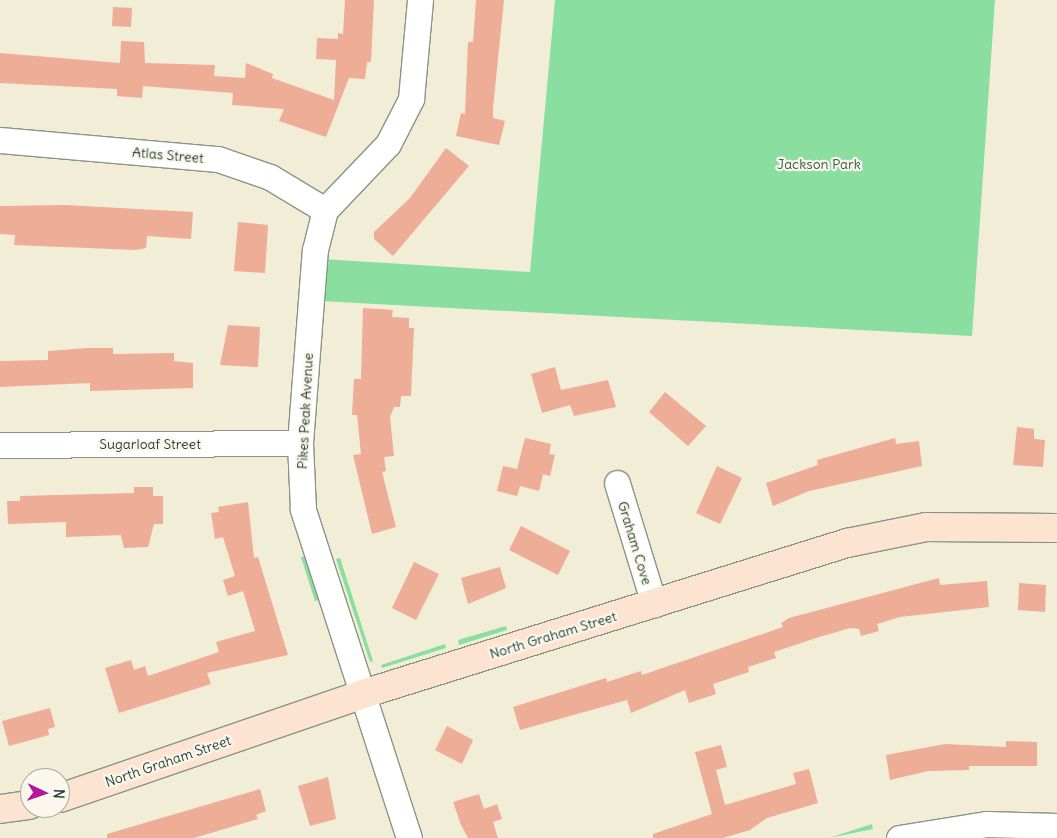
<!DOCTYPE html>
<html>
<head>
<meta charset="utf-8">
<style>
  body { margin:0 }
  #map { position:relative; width:1057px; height:838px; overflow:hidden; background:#f2edd7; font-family:Delius,sans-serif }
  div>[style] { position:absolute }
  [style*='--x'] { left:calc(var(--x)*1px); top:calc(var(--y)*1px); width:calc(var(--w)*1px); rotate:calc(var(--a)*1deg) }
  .green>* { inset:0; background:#89dea0 }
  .building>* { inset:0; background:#eead96 }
  .roads { filter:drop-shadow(1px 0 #889586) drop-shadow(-1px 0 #889586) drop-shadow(0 1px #889586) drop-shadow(0 -1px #889586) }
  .street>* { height:25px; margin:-12.5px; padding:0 12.5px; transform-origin:12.5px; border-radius:12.5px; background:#fff }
  .secondary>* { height:28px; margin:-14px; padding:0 14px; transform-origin:14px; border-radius:14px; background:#fde4d0 }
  span { translate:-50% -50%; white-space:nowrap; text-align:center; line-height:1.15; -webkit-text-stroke:4.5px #fbf7ec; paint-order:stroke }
  .street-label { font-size:14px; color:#1f3d34 }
  .park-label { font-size:14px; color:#345d4a }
  .north { position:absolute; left:20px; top:768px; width:50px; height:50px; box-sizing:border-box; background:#fbf7ec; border:1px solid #a3ada2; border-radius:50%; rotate:93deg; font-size:14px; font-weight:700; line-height:20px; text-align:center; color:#1f3d34 }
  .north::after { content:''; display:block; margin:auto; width:18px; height:22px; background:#b5179e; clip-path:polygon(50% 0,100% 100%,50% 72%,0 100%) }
</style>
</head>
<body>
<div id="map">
  <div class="green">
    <i style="clip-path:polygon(555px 0,995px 0,972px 336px,320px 301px,322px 259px,530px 272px)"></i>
    <i style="clip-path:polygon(305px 556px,319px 600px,315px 601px,301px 557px)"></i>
    <i style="clip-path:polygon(340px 558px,373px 661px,370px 662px,336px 559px)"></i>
    <i style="clip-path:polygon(506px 626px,507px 630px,459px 645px,458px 640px)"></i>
    <i style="clip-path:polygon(445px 644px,446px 648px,382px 668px,381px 665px)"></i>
    <i style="clip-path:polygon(872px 824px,873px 829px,829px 838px)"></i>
  </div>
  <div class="building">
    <i style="clip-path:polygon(345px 0,374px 0,371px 62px,367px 62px,365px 79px,349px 78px,326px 137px,279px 121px,284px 109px,232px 105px,233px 93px,143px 86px,142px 98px,117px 96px,117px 89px,0 83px,0 53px,120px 63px,121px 41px,144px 42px,145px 63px,215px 65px,214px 76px,245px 78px,246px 63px,273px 74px,272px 78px,334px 100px,336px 60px,316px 59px,317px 38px,338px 39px,338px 33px,343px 34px)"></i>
    <i style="clip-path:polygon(476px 0,504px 0,493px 108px,493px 118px,505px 121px,499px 145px,456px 136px,461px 113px,465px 114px,468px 42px,473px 42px)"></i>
    <i style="clip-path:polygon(113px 7px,132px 8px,131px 27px,112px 26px)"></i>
    <i style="clip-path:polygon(446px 148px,469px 166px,393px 256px,374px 239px,374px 232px,410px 198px)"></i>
    <i style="clip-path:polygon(65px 205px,193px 212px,191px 239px,147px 236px,146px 248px,136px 250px,14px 245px,15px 235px,0 234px,0 206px)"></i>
    <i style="clip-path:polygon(238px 222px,268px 225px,265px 273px,234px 271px)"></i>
    <i style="clip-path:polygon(363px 308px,393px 310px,392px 317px,409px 318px,409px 328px,414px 328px,411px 396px,401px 396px,400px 407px,394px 407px,390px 417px,394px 456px,384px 457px,386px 471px,382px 472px,396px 527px,372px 534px,353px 455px,361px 454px,357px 415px,352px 415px,354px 379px,361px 379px)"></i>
    <i style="clip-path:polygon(228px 325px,260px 327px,258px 367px,220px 365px)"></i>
    <i style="clip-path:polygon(88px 348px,113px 348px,113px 354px,174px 353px,174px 361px,193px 363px,193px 388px,90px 391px,90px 383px,0 387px,0 361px,48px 360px,48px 351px)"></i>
    <i style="clip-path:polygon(555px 367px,561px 390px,608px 380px,616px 407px,574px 416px,570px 405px,542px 413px,531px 374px)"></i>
    <i style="clip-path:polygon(665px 392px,706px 426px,688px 446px,649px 412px)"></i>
    <i style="clip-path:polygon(1017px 427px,1034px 429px,1034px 439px,1045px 440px,1043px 467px,1013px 465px)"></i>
    <i style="clip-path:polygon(525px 438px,551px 444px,549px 454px,555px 455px,550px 476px,543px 474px,539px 491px,520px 486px,517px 496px,497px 491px,503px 466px,517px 469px)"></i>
    <i style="clip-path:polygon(895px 438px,896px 444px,919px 441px,922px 466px,809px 491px,773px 506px,766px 483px,818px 465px,817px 460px)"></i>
    <i style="clip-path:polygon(717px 466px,742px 478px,720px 524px,696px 513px)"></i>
    <i style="clip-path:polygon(134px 487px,153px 487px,153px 496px,163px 496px,163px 524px,154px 524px,148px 547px,124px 548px,121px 535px,66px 537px,66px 522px,8px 524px,7px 501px,20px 501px,20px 496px,134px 493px)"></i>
    <i style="clip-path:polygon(248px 502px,254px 558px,258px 557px,288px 655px,207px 673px,211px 684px,119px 713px,105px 668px,131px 660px,134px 670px,145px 666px,148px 676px,219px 652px,216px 642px,255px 631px,243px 591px,228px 596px,223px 580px,235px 576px,223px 537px,215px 539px,211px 513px,219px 512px,218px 507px)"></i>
    <i style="clip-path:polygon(521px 526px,570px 551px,558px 575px,509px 550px)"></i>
    <i style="clip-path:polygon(414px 562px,439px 574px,416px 620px,392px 608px)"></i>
    <i style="clip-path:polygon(500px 567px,506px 588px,468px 604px,461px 578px)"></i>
    <i style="clip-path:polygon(939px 578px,940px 585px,987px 581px,989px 607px,900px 617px,877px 624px,879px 631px,861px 636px,859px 629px,850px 628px,816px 638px,774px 652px,776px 658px,748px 667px,749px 672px,713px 684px,716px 694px,689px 703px,685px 690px,631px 713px,627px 700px,520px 730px,513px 707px,606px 678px,607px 682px,641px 671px,642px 675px,783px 627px,781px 623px,789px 618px)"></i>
    <i style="clip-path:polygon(1019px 583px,1046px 585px,1045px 612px,1018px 610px)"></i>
    <i style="clip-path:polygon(50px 708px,55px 727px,48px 729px,49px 735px,9px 746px,2px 721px)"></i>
    <i style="clip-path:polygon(447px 726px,473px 740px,462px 764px,435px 750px)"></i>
    <i style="clip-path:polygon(1006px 741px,1037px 742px,1037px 766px,969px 766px,969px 770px,928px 771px,890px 780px,886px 755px,945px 744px,1006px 747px)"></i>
    <i style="clip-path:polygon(721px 745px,727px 767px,716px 770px,725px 805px,796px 784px,793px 773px,809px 769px,818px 803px,767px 818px,750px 830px,723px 838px,653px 838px,653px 834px,712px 814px,695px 752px)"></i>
    <i style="clip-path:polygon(328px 777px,336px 819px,310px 826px,298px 786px)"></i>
    <i style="clip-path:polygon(260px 789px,266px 811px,256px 815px,258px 819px,194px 838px,107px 838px,107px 834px)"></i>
    <i style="clip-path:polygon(479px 794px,484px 809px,497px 804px,502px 819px,493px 822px,498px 838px,468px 838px,461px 825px,453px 802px)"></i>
  </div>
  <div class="roads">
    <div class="street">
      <i style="--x:0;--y:140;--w:219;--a:5"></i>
      <i style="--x:218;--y:159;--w:55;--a:19.1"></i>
      <i style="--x:270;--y:177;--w:64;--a:31"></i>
      <i style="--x:0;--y:445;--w:300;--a:-0.4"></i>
      <i style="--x:617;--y:483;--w:127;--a:73"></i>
      <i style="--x:409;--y:838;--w:346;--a:-107.9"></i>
      <i style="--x:303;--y:509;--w:66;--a:-92.6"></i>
      <i style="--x:300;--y:443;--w:194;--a:-85.6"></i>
      <i style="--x:315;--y:250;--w:41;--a:-76"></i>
      <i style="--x:325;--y:210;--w:91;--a:-46.3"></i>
      <i style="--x:388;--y:144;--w:51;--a:-62.9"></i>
      <i style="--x:411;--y:99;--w:99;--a:-84.8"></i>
      <i style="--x:899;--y:838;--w:88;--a:-9.1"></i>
      <i style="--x:986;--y:824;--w:71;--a:1.6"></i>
    </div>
    <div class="secondary">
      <i style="--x:60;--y:798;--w:320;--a:-18.9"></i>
      <i style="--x:363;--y:694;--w:507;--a:-17.33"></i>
      <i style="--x:847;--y:543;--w:81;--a:-11.4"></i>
      <i style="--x:926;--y:527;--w:131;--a:0.4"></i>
      <i style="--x:0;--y:809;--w:30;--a:-8"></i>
    </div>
  </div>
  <div class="street-label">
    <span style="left:168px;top:155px;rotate:5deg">Atlas Street</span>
    <span style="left:305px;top:411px;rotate:-87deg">Pikes Peak Avenue</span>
    <span style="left:150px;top:444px">Sugarloaf Street</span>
    <span style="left:635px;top:543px;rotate:73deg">Graham Cove</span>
    <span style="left:553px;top:635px;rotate:-17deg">North Graham Street</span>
    <span style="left:168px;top:761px;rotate:-19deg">North Graham Street</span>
  </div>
  <div class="park-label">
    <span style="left:819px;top:164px">Jackson Park</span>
  </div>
  <div class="north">N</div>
</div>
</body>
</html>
